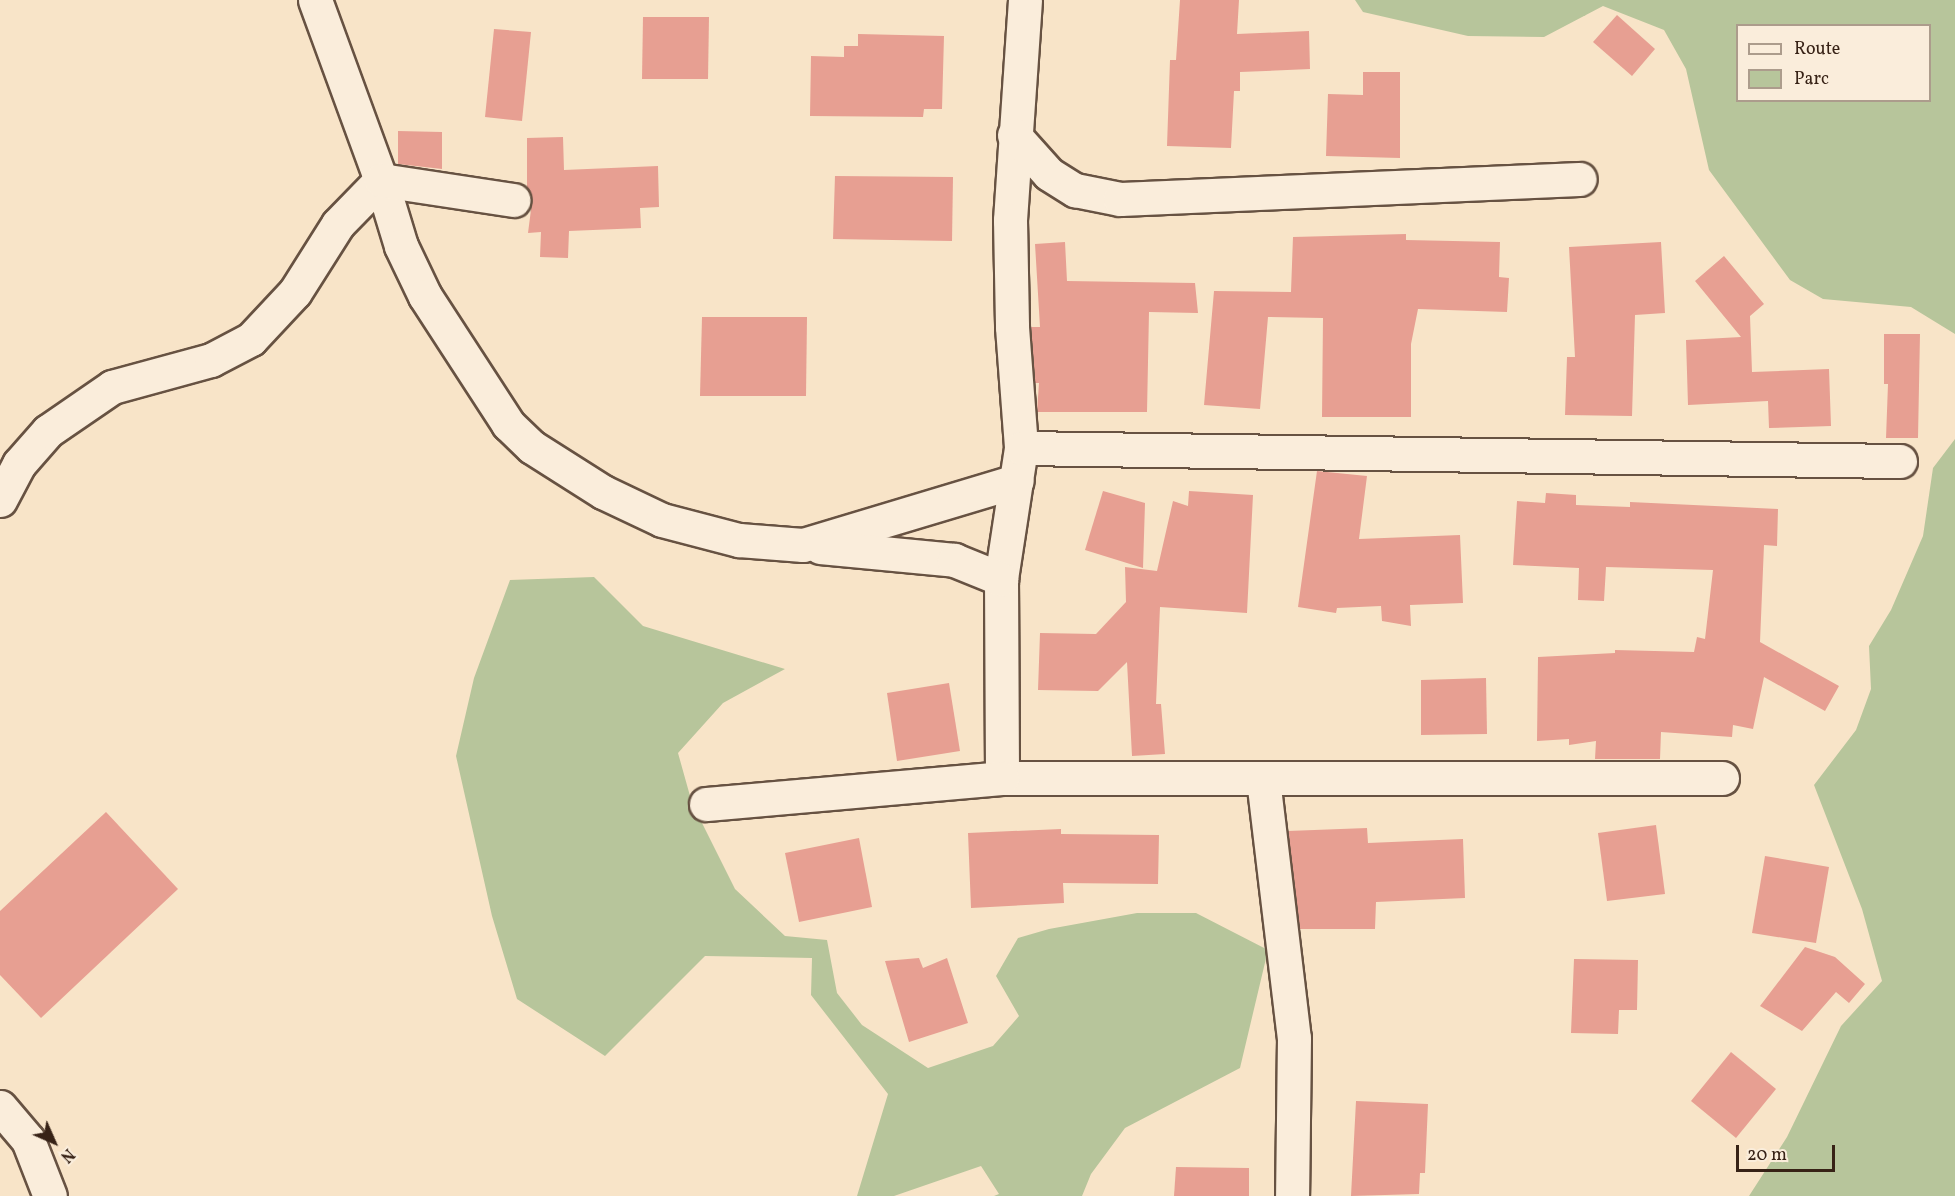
<!DOCTYPE html>
<html>
<head>
<meta charset="utf-8">
<style>
  body { margin:0 }
  #map { position:relative; width:1955px; height:1196px; overflow:hidden; background:#f8e4c8; font-family:Vollkorn,serif }
  div>[style] { position:absolute }
  [style*='--x'] { left:calc(var(--x)*1px); top:calc(var(--y)*1px); width:calc(var(--w)*1px); rotate:calc(var(--a)*1deg) }
  .green>* { inset:0; background:#b7c59b }
  .building>* { inset:0; background:#e79f92 }
  .roads { filter:drop-shadow(2px 0 #675242) drop-shadow(-2px 0 #675242) drop-shadow(0 2px #675242) drop-shadow(0 -2px #675242) }
  .minor>* { height:33px; margin:-16.5px; padding:0 16.5px; transform-origin:16.5px; border-radius:16.5px; background:#faeddb }
  span { translate:-50% -50%; white-space:nowrap; text-align:center; line-height:1.15; -webkit-text-stroke:4.5px #faeddb; paint-order:stroke }
  .legend { position:absolute; left:1736px; top:24px; width:195px; height:78px; box-sizing:border-box; background:#faeddb; border:2px solid #ac9c8c; margin:0; padding:8px 10px; list-style:none; font-size:18px; color:#372216 }
  .legend li { display:flex; align-items:center; gap:12px; height:30px }
  .legend b { width:30px; border:2px solid #ac9c8c }
  .north { position:absolute; left:24px; top:1112px; width:60px; height:60px; -webkit-text-stroke:4px #faeddb; paint-order:stroke; rotate:135deg; font-size:16px; font-weight:700; line-height:24px; text-align:center; color:#372216 }
  .north::after { content:''; display:block; margin:auto; width:21px; height:27px; background:#372216; clip-path:polygon(50% 0,100% 100%,50% 72%,0 100%) }
  .scale { position:absolute; left:1736px; top:1145px; width:99px; height:27px; box-sizing:border-box; border:3px solid #372216; border-top:0; padding-left:8px; font-size:18px; line-height:21px; white-space:nowrap; color:#372216; -webkit-text-stroke:4px #faeddb; paint-order:stroke }
</style>
</head>
<body>
<div id="map">
  <div class="green">
    <i style="clip-path:polygon(evenodd,1355px 0,1955px 0,1955px 334px,1911px 307px,1823px 299px,1790px 280px,1709px 170px,1686px 69px,1664px 30px,1603px 6px,1544px 37px,1468px 36px,1363px 12px,1355px 0,1738px 26px,1930px 26px,1930px 100px,1738px 100px,1738px 26px)"></i>
    <i style="clip-path:polygon(1955px 439px,1955px 1196px,1749px 1196px,1787px 1137px,1841px 1026px,1882px 981px,1862px 909px,1814px 785px,1856px 730px,1871px 689px,1869px 646px,1891px 610px,1923px 536px,1933px 468px)"></i>
    <i style="clip-path:polygon(594px 577px,643px 626px,785px 669px,723px 703px,678px 753px,692px 803px,735px 889px,785px 936px,827px 940px,837px 993px,862px 1025px,928px 1068px,993px 1046px,1019px 1016px,996px 976px,1018px 938px,1049px 929px,1137px 913px,1196px 913px,1268px 950px,1240px 1068px,1125px 1128px,1091px 1174px,1082px 1196px,994px 1196px,999px 1194px,981px 1166px,894px 1196px,857px 1196px,888px 1094px,811px 995px,812px 958px,705px 956px,605px 1056px,517px 999px,492px 916px,456px 756px,474px 678px,510px 580px)"></i>
  </div>
  <div class="building">
    <i style="clip-path:polygon(1180px 0,1239px 0,1237px 34px,1309px 31px,1310px 69px,1240px 72px,1240px 91px,1234px 91px,1231px 148px,1167px 146px,1170px 60px,1176px 60px)"></i>
    <i style="clip-path:polygon(1617px 15px,1655px 49px,1632px 76px,1593px 42px)"></i>
    <i style="clip-path:polygon(643px 17px,709px 17px,708px 79px,642px 79px)"></i>
    <i style="clip-path:polygon(494px 29px,531px 32px,522px 121px,485px 117px)"></i>
    <i style="clip-path:polygon(858px 34px,944px 36px,942px 109px,924px 109px,923px 117px,810px 116px,811px 56px,844px 57px,844px 46px,858px 46px)"></i>
    <i style="clip-path:polygon(1363px 72px,1400px 72px,1400px 158px,1326px 156px,1328px 94px,1363px 95px)"></i>
    <i style="clip-path:polygon(398px 131px,442px 132px,442px 169px,398px 164px)"></i>
    <i style="clip-path:polygon(563px 137px,564px 170px,658px 166px,659px 207px,640px 208px,641px 228px,569px 231px,568px 258px,540px 257px,541px 232px,528px 233px,532px 202px,527px 189px,527px 138px)"></i>
    <i style="clip-path:polygon(835px 176px,953px 177px,952px 241px,833px 239px)"></i>
    <i style="clip-path:polygon(1406px 234px,1406px 240px,1500px 242px,1499px 277px,1509px 278px,1507px 312px,1418px 309px,1411px 344px,1411px 417px,1322px 417px,1323px 318px,1268px 317px,1260px 409px,1204px 405px,1214px 291px,1291px 292px,1293px 237px)"></i>
    <i style="clip-path:polygon(1065px 242px,1067px 281px,1195px 283px,1198px 313px,1149px 312px,1147px 412px,1037px 412px,1039px 383px,1035px 383px,1031px 327px,1040px 327px,1035px 244px)"></i>
    <i style="clip-path:polygon(1661px 242px,1665px 313px,1635px 315px,1632px 416px,1565px 415px,1567px 357px,1575px 357px,1569px 247px)"></i>
    <i style="clip-path:polygon(1724px 256px,1764px 304px,1750px 316px,1752px 372px,1829px 369px,1831px 426px,1769px 428px,1768px 401px,1688px 405px,1686px 340px,1741px 337px,1695px 281px)"></i>
    <i style="clip-path:polygon(702px 317px,807px 317px,806px 396px,700px 396px)"></i>
    <i style="clip-path:polygon(1884px 334px,1920px 334px,1918px 438px,1886px 438px,1888px 384px,1884px 384px)"></i>
    <i style="clip-path:polygon(1317px 471px,1367px 476px,1359px 539px,1460px 535px,1463px 603px,1410px 605px,1411px 626px,1382px 621px,1381px 606px,1337px 608px,1336px 613px,1298px 607px)"></i>
    <i style="clip-path:polygon(1103px 491px,1145px 503px,1143px 568px,1085px 550px)"></i>
    <i style="clip-path:polygon(1189px 491px,1253px 495px,1247px 613px,1160px 607px,1156px 704px,1161px 704px,1165px 754px,1132px 756px,1127px 662px,1098px 691px,1038px 690px,1040px 633px,1096px 634px,1126px 602px,1125px 567px,1157px 571px,1173px 501px,1188px 506px)"></i>
    <i style="clip-path:polygon(1546px 493px,1576px 495px,1576px 505px,1630px 507px,1630px 502px,1778px 509px,1777px 546px,1764px 545px,1760px 642px,1839px 686px,1825px 711px,1764px 677px,1753px 729px,1733px 725px,1732px 737px,1661px 732px,1660px 759px,1595px 759px,1596px 741px,1569px 745px,1569px 739px,1537px 741px,1538px 657px,1615px 653px,1615px 650px,1694px 652px,1697px 637px,1705px 639px,1713px 570px,1606px 567px,1604px 601px,1578px 600px,1579px 568px,1513px 565px,1517px 501px,1545px 503px)"></i>
    <i style="clip-path:polygon(1486px 678px,1487px 734px,1421px 735px,1421px 680px)"></i>
    <i style="clip-path:polygon(949px 683px,960px 751px,897px 761px,887px 693px)"></i>
    <i style="clip-path:polygon(106px 812px,178px 889px,41px 1018px,0 975px,0 911px)"></i>
    <i style="clip-path:polygon(1656px 825px,1665px 894px,1607px 901px,1598px 833px)"></i>
    <i style="clip-path:polygon(1367px 828px,1368px 843px,1463px 839px,1465px 898px,1376px 902px,1375px 929px,1300px 929px,1288px 831px)"></i>
    <i style="clip-path:polygon(1061px 829px,1061px 834px,1159px 835px,1158px 884px,1063px 883px,1064px 903px,971px 908px,968px 833px)"></i>
    <i style="clip-path:polygon(859px 838px,872px 907px,799px 922px,785px 853px)"></i>
    <i style="clip-path:polygon(1765px 856px,1829px 867px,1816px 943px,1752px 933px)"></i>
    <i style="clip-path:polygon(1805px 947px,1835px 957px,1865px 984px,1849px 1003px,1836px 992px,1802px 1031px,1760px 1006px)"></i>
    <i style="clip-path:polygon(919px 958px,923px 968px,947px 958px,968px 1023px,909px 1042px,885px 961px)"></i>
    <i style="clip-path:polygon(1574px 959px,1638px 960px,1637px 1010px,1619px 1010px,1618px 1034px,1571px 1033px)"></i>
    <i style="clip-path:polygon(1731px 1052px,1776px 1089px,1736px 1138px,1691px 1101px)"></i>
    <i style="clip-path:polygon(1356px 1101px,1428px 1104px,1425px 1173px,1420px 1173px,1419px 1194px,1351px 1196px)"></i>
    <i style="clip-path:polygon(1176px 1167px,1249px 1168px,1249px 1196px,1174px 1196px)"></i>
  </div>
  <div class="roads">
    <div class="minor">
      <i style="--x:315;--y:0;--w:192;--a:69.9"></i>
      <i style="--x:381;--y:180;--w:69;--a:73.1"></i>
      <i style="--x:401;--y:246;--w:55;--a:64.4"></i>
      <i style="--x:425;--y:296;--w:153;--a:57"></i>
      <i style="--x:508;--y:424;--w:33;--a:44"></i>
      <i style="--x:532;--y:447;--w:84;--a:32.4"></i>
      <i style="--x:603;--y:492;--w:65;--a:25.4"></i>
      <i style="--x:662;--y:520;--w:80;--a:14.6"></i>
      <i style="--x:739;--y:540;--w:64;--a:4.5"></i>
      <i style="--x:803;--y:545;--w:223;--a:-16.7"></i>
      <i style="--x:1025;--y:0;--w:221;--a:93.9"></i>
      <i style="--x:1010;--y:220;--w:107;--a:88.9"></i>
      <i style="--x:1012;--y:327;--w:121;--a:85.7"></i>
      <i style="--x:1021;--y:448;--w:133;--a:98.7"></i>
      <i style="--x:1001;--y:579;--w:199;--a:89.7"></i>
      <i style="--x:1002;--y:778;--w:720;--a:0"></i>
      <i style="--x:1014;--y:135;--w:52;--a:48.1"></i>
      <i style="--x:1049;--y:174;--w:31;--a:32"></i>
      <i style="--x:1075;--y:190;--w:46;--a:11.3"></i>
      <i style="--x:1120;--y:199;--w:460;--a:-2.5"></i>
      <i style="--x:1021;--y:448;--w:879;--a:0.85"></i>
      <i style="--x:0;--y:500;--w:41;--a:-62.2"></i>
      <i style="--x:19;--y:464;--w:44;--a:-48.7"></i>
      <i style="--x:48;--y:431;--w:78;--a:-34.5"></i>
      <i style="--x:112;--y:387;--w:103;--a:-15.3"></i>
      <i style="--x:211;--y:360;--w:45;--a:-27.7"></i>
      <i style="--x:251;--y:339;--w:64;--a:-46.9"></i>
      <i style="--x:295;--y:292;--w:80;--a:-57.7"></i>
      <i style="--x:338;--y:224;--w:62;--a:-45.7"></i>
      <i style="--x:381;--y:180;--w:134;--a:8.6"></i>
      <i style="--x:820;--y:547;--w:135;--a:5.5"></i>
      <i style="--x:954;--y:560;--w:51;--a:22"></i>
      <i style="--x:1263;--y:779;--w:261;--a:83.2"></i>
      <i style="--x:1294;--y:1038;--w:158;--a:90.7"></i>
      <i style="--x:706;--y:804;--w:297;--a:-5"></i>
      <i style="--x:0;--y:1107;--w:43;--a:49.7"></i>
      <i style="--x:28;--y:1140;--w:60;--a:68.6"></i>
    </div>
  </div>
  <ul class="legend">
  <li><b style="height:8px;background:#faeddb"></b>Route</li>
  <li><b style="height:16px;background:#b7c59b"></b>Parc</li>
  </ul>
  <div class="north">N</div>
  <div class="scale">20 m</div>
</div>
</body>
</html>
